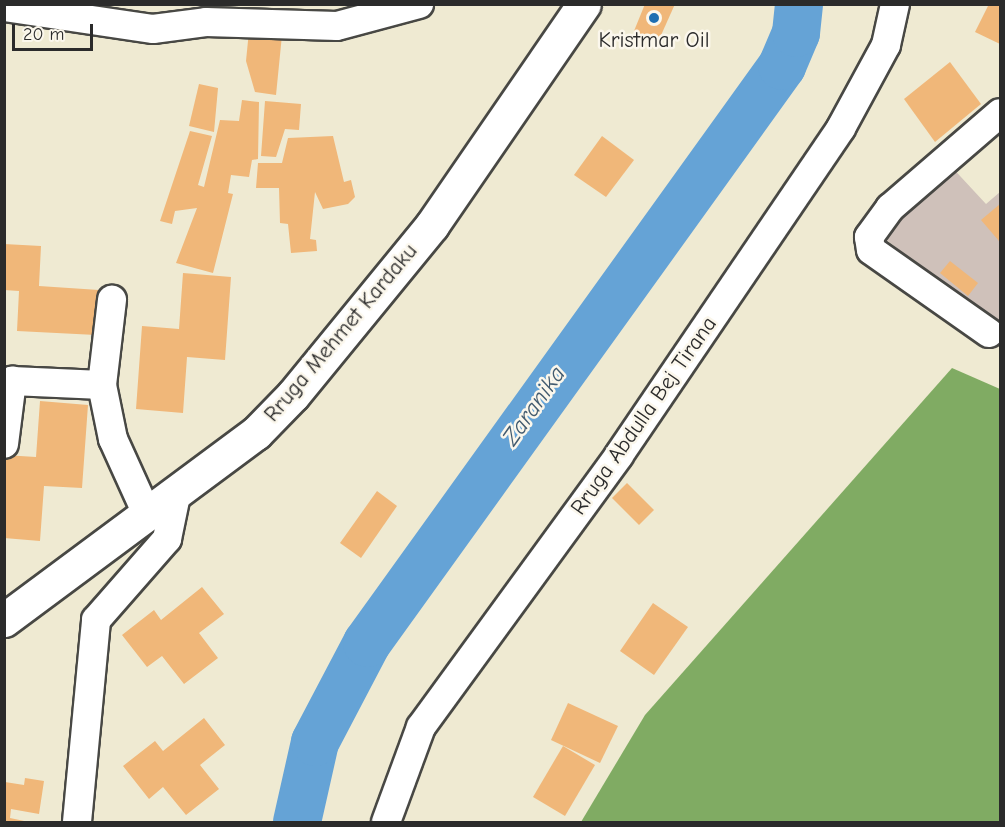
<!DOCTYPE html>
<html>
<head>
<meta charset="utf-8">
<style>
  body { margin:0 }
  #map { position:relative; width:1005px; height:827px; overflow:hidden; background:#efead2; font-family:"Comic Neue",sans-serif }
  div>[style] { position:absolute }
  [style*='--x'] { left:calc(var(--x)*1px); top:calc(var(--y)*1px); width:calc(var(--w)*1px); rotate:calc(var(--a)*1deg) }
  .industrial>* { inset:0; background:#cfc1ba }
  .forest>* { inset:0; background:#80ab63 }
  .river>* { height:48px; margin:-24px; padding:0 24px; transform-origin:24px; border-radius:24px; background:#65a3d6 }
  .building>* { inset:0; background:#f0b779 }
  .roads { filter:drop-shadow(2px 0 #484844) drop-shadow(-2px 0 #484844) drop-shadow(0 2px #484844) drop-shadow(0 -2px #484844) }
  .minor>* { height:28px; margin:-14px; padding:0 14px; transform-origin:14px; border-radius:14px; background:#fff }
  .major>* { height:33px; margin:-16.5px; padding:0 16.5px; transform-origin:16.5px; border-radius:16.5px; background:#fff }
  .dots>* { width:16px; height:16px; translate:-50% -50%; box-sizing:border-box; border:3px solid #fbf7ec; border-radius:50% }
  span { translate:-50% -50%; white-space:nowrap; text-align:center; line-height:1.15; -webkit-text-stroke:5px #fbf7ec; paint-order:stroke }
  .poi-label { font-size:22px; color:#2b2b2b }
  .street-label { font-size:22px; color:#2b2b2b }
  .water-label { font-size:24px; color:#425b6f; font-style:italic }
  .frame { position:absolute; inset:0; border:6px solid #2b2b2b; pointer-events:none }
  .scale { position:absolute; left:12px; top:24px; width:81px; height:27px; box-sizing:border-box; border:3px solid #2b2b2b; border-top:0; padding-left:8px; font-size:18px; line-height:21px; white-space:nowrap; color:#2b2b2b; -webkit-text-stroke:4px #fbf7ec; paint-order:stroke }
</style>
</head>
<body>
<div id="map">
  <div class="industrial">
    <i style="clip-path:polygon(948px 163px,986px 204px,1000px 192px,1000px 329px,879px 234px)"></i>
  </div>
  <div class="forest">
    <i style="clip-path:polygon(952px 368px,1000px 389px,1000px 822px,581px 822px,645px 715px)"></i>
  </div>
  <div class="river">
    <i style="--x:297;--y:822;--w:82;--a:-77.3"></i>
    <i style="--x:315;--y:742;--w:112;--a:-62.3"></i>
    <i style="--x:367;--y:643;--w:711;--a:-54.27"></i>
    <i style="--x:782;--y:66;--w:36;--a:-67"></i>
    <i style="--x:796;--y:33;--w:29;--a:-84"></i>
  </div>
  <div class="building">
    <i style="clip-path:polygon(645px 4px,675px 4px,658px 42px,634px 31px)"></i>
    <i style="clip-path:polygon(989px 4px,1000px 4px,1000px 44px,975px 32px)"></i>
    <i style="clip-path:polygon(249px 31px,282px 35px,276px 95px,255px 92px,246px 61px)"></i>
    <i style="clip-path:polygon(950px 62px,981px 104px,935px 142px,904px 99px)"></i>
    <i style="clip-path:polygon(199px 84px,218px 88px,214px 132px,189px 126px)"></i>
    <i style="clip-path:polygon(242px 100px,259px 102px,258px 159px,252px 160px,249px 177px,231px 175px,228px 193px,233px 194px,213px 273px,176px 263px,197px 208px,175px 211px,172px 224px,160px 221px,190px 131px,212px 136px,198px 185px,204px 187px,220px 120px,239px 121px)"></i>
    <i style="clip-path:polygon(265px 101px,301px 104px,299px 130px,285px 129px,276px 157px,261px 156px)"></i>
    <i style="clip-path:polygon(333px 136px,344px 182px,351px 180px,355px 197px,348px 204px,323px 209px,315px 192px,310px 239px,316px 240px,317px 251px,291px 253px,288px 224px,280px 223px,279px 188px,256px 188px,258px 163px,282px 163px,288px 138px)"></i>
    <i style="clip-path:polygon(602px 136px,634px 160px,606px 197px,574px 175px)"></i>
    <i style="clip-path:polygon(1000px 204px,1000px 239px,999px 241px,981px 220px)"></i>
    <i style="clip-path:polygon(4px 244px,41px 246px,39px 286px,99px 290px,96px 335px,17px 331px,19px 291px,4px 290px)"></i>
    <i style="clip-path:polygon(950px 261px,978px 283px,968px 296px,940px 273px)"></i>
    <i style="clip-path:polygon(183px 273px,231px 277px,225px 360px,187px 357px,183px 413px,136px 409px,142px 326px,179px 329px)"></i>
    <i style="clip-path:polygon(40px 401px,88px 405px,82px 488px,44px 486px,40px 541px,4px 538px,4px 455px,36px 457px)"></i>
    <i style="clip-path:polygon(627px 483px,654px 510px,639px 525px,612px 498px)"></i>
    <i style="clip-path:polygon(377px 491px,397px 506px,361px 558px,340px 543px)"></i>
    <i style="clip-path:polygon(202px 587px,224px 614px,199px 633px,218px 658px,184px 684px,162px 656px,147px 667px,122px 635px,154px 610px,161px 620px)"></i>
    <i style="clip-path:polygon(653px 603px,688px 627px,654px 675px,620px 651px)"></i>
    <i style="clip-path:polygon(568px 703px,618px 726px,600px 763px,551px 740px)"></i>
    <i style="clip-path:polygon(204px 718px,225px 745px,200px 765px,219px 789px,186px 815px,163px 787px,149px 799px,123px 766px,155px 741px,163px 751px)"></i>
    <i style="clip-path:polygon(563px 746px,595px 765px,565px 816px,533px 797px)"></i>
    <i style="clip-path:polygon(25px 778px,44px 781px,39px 814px,11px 809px,10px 818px,29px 822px,5px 822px,5px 782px,24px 785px)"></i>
  </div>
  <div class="roads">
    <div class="minor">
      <i style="--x:4;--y:7;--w:151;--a:8.4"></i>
      <i style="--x:153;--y:29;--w:53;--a:-7.5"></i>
      <i style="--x:206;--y:22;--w:131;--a:1.7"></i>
      <i style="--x:337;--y:26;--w:85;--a:-15"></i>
      <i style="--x:989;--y:333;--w:144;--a:-144.9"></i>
      <i style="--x:871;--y:250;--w:13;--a:-99"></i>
      <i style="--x:869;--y:237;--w:36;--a:-54"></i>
      <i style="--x:890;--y:208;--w:145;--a:-40.8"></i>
      <i style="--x:102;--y:385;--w:55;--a:78.5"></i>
      <i style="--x:113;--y:439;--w:82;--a:65.6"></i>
      <i style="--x:4;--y:444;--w:64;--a:-82.8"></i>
      <i style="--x:12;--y:381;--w:90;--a:2.5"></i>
      <i style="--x:102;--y:385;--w:86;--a:-83.3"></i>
      <i style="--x:77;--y:822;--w:203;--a:-84.6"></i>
      <i style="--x:96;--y:620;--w:108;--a:-48.8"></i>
      <i style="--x:167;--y:539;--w:45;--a:-78.4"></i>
      <i style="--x:386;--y:822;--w:101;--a:-69.8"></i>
      <i style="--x:421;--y:727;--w:336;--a:-53.9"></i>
      <i style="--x:619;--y:455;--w:395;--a:-55.8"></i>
      <i style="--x:841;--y:128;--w:94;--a:-61.5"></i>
      <i style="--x:886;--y:45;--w:42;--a:-77.6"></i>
    </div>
    <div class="major">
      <i style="--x:4;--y:620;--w:314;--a:-36.6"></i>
      <i style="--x:256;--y:433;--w:53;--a:-45.8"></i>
      <i style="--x:293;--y:395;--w:220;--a:-50.7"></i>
      <i style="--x:432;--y:225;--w:268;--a:-55.5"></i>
    </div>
  </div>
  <div class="dots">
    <i style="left:654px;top:18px;background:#1f6fb2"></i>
  </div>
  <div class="poi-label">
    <span style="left:654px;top:41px">Kristmar Oil</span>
  </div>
  <div class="street-label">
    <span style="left:341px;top:333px;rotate:-50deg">Rruga Mehmet Kardaku</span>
    <span style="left:644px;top:416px;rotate:-55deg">Rruga Abdulla Bej Tirana</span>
  </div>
  <div class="water-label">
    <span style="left:534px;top:406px;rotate:-55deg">Zaranika</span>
  </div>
  <div class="frame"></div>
  <div class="scale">20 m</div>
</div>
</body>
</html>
